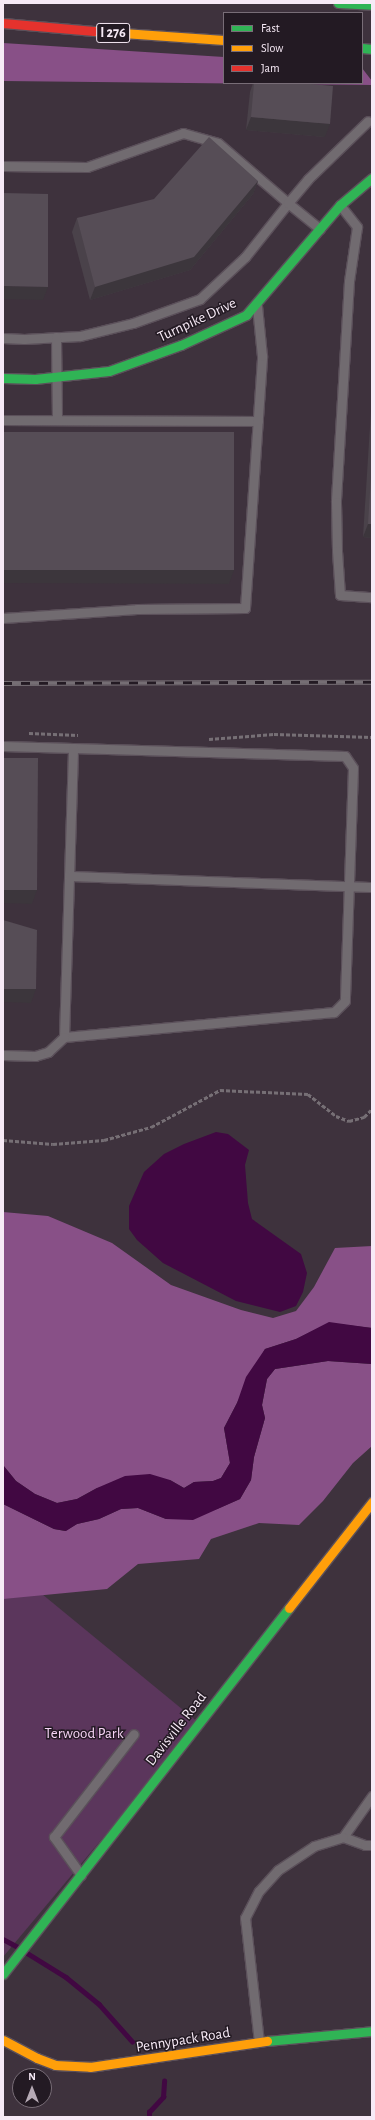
<!DOCTYPE html>
<html>
<head>
<meta charset="utf-8">
<style>
  body { margin:0 }
  #map { position:relative; width:375px; height:2120px; overflow:hidden; background:#3e323d; font-family:"Alegreya Sans",sans-serif }
  div>[style] { position:absolute }
  [style*='--x'] { left:calc(var(--x)*1px); top:calc(var(--y)*1px); width:calc(var(--w)*1px); rotate:calc(var(--a)*1deg) }
  .green>* { inset:0; background:#5b365c }
  .forest>* { inset:0; background:#885087 }
  .water>* { inset:0; background:#410842 }
  .stream>* { height:4.5px; margin:-2.25px; padding:0 2.25px; transform-origin:2.25px; border-radius:2.25px; background:#410842 }
  .path>* { height:2.5px; margin-top:-1.25px; transform-origin:0; background:repeating-linear-gradient(90deg,#766f75 0 4px,transparent 0 6px) }
  .roads { filter:drop-shadow(1px 0 #5b505a) drop-shadow(-1px 0 #5b505a) drop-shadow(0 1px #5b505a) drop-shadow(0 -1px #5b505a) }
  .lane>* { height:9px; margin:-4.5px; padding:0 4.5px; transform-origin:4.5px; border-radius:4.5px; background:#716b70 }
  .fast>* { height:9px; margin:-4.5px; padding:0 4.5px; transform-origin:4.5px; border-radius:4.5px; background:#30b455 }
  .slow>* { height:9px; margin:-4.5px; padding:0 4.5px; transform-origin:4.5px; border-radius:4.5px; background:#ff9f0a }
  .jam>* { height:9px; margin:-4.5px; padding:0 4.5px; transform-origin:4.5px; border-radius:4.5px; background:#e5322d }
  .rail>* { height:4.5px; margin-top:-2.25px; transform-origin:0; background:repeating-linear-gradient(90deg,#231a23 0 9px,#756e74 0 18px); box-sizing:border-box; border-block:1px solid #756e74 }
  .wall>* { inset:0; background:#4a424a }
  .shaded-wall>* { inset:0; background:#3c363c }
  .building>* { inset:0; background:#564d56 }
  span { translate:-50% -50%; white-space:nowrap; text-align:center; line-height:1.15; -webkit-text-stroke:3px #231a23; paint-order:stroke }
  .shield-label span { padding:1px 3px; background:#231a23; border:1px solid; border-radius:3px; -webkit-text-stroke-width:0 }
  .shield-label { font-size:14px; color:#f7eaf6; font-weight:700 }
  .street-label { font-size:15px; color:#f7eaf6 }
  .park-label { font-size:15px; color:#f6d3f5 }
  .frame { position:absolute; inset:0; border:4px solid #f7eaf6; pointer-events:none }
  .legend { position:absolute; left:223px; top:12px; width:140px; height:72px; box-sizing:border-box; background:#231a23; border:1px solid #786d77; margin:0; padding:5px 7px; list-style:none; font-size:12px; color:#f7eaf6 }
  .legend li { display:flex; align-items:center; gap:8px; height:20px }
  .legend b { width:20px; border:1px solid #786d77 }
  .north { position:absolute; left:12px; top:2068px; width:40px; height:40px; box-sizing:border-box; background:#231a23; border:1px solid #786d77; border-radius:50%; rotate:0deg; font-size:11px; font-weight:700; line-height:16px; text-align:center; color:#f7eaf6 }
  .north::after { content:''; display:block; margin:auto; width:14px; height:18px; background:#b6aab5; clip-path:polygon(50% 0,100% 100%,50% 72%,0 100%) }
</style>
</head>
<body>
<div id="map">
  <div class="green">
    <i style="clip-path:polygon(3px 1562px,199px 1723px,3px 1957px)"></i>
  </div>
  <div class="forest">
    <i style="clip-path:polygon(3px 43px,224px 57px,224px 83px,362px 83px,362px 68px,372px 81px,372px 85px,3px 81px)"></i>
    <i style="clip-path:polygon(3px 1212px,48px 1216px,112px 1243px,171px 1285px,241px 1310px,273px 1318px,296px 1311px,314px 1287px,335px 1248px,372px 1246px,372px 1328px,329px 1323px,296px 1339px,265px 1349px,224px 1428px,230px 1463px,221px 1478px,213px 1481px,194px 1482px,184px 1488px,170px 1480px,97px 1488px,77px 1499px,57px 1503px,35px 1494px,16px 1481px,3px 1465px)"></i>
    <i style="clip-path:polygon(328px 1361px,372px 1364px,372px 1446px,353px 1463px,323px 1501px,299px 1525px,259px 1523px,211px 1539px,199px 1559px,138px 1564px,107px 1589px,3px 1599px,3px 1504px,54px 1529px,65px 1531px,77px 1524px,99px 1519px,121px 1509px,138px 1508px,166px 1519px,217px 1509px,240px 1499px,251px 1480px,254px 1457px,265px 1418px,262px 1405px,267px 1379px,275px 1369px)"></i>
  </div>
  <div class="water">
    <i style="clip-path:polygon(216px 1132px,228px 1134px,249px 1150px,245px 1165px,248px 1203px,252px 1219px,301px 1254px,307px 1273px,303px 1292px,296px 1306px,280px 1312px,236px 1301px,163px 1263px,137px 1240px,129px 1229px,129px 1206px,144px 1172px,164px 1154px,184px 1144px)"></i>
    <i style="clip-path:polygon(329px 1322px,372px 1328px,372px 1364px,328px 1361px,275px 1369px,267px 1379px,262px 1405px,265px 1418px,254px 1457px,251px 1480px,240px 1499px,193px 1520px,166px 1519px,138px 1508px,121px 1509px,99px 1519px,77px 1524px,66px 1531px,54px 1529px,3px 1504px,3px 1465px,16px 1481px,35px 1494px,57px 1503px,77px 1499px,97px 1488px,125px 1476px,150px 1474px,170px 1480px,184px 1488px,194px 1482px,213px 1481px,221px 1478px,230px 1463px,224px 1428px,237px 1403px,246px 1377px,265px 1349px,296px 1339px)"></i>
  </div>
  <div class="stream">
    <i style="--x:3;--y:1939;--w:17;--a:28"></i>
    <i style="--x:27;--y:1953;--w:46;--a:31.6"></i>
    <i style="--x:66;--y:1977;--w:43;--a:39.3"></i>
    <i style="--x:99;--y:2004;--w:50;--a:48.3"></i>
    <i style="--x:149;--y:2117;--w:5;--a:-90"></i>
    <i style="--x:149;--y:2112;--w:21;--a:-47"></i>
    <i style="--x:163;--y:2097;--w:16;--a:-86"></i>
  </div>
  <div class="path">
    <i style="--x:29;--y:733;--w:49;--a:2.3"></i>
    <i style="--x:209;--y:739;--w:65;--a:-4.4"></i>
    <i style="--x:274;--y:734;--w:98;--a:1.8"></i>
    <i style="--x:3;--y:1140;--w:50;--a:4.6"></i>
    <i style="--x:53;--y:1144;--w:51;--a:-4.5"></i>
    <i style="--x:104;--y:1140;--w:49;--a:-15.5"></i>
    <i style="--x:151;--y:1127;--w:78;--a:-28.2"></i>
    <i style="--x:220;--y:1090;--w:88;--a:2.6"></i>
    <i style="--x:308;--y:1094;--w:36;--a:38"></i>
    <i style="--x:336;--y:1116;--w:14;--a:21"></i>
    <i style="--x:349;--y:1121;--w:16;--a:-15"></i>
    <i style="--x:364;--y:1117;--w:11;--a:-45"></i>
  </div>
  <div class="roads">
    <div class="lane">
      <i style="--x:3;--y:166;--w:84;--a:0.7"></i>
      <i style="--x:87;--y:167;--w:102;--a:-19.5"></i>
      <i style="--x:183;--y:133;--w:36;--a:16"></i>
      <i style="--x:218;--y:143;--w:92;--a:40.6"></i>
      <i style="--x:288;--y:203;--w:69;--a:128.5"></i>
      <i style="--x:245;--y:257;--w:62;--a:137"></i>
      <i style="--x:200;--y:299;--w:71;--a:160.3"></i>
      <i style="--x:133;--y:323;--w:55;--a:166.2"></i>
      <i style="--x:80;--y:336;--w:56;--a:176.9"></i>
      <i style="--x:24;--y:339;--w:21;--a:-177"></i>
      <i style="--x:340;--y:205;--w:28;--a:52"></i>
      <i style="--x:357;--y:227;--w:55;--a:98.4"></i>
      <i style="--x:349;--y:281;--w:221;--a:93.4"></i>
      <i style="--x:336;--y:502;--w:49;--a:88.8"></i>
      <i style="--x:337;--y:551;--w:44;--a:86.1"></i>
      <i style="--x:340;--y:595;--w:32;--a:4"></i>
      <i style="--x:320;--y:229;--w:41;--a:-140.9"></i>
      <i style="--x:288;--y:203;--w:31;--a:-50"></i>
      <i style="--x:308;--y:179;--w:83;--a:-44"></i>
      <i style="--x:56;--y:337;--w:83;--a:89.3"></i>
      <i style="--x:3;--y:420;--w:255;--a:0.2"></i>
      <i style="--x:3;--y:618;--w:134;--a:-3.8"></i>
      <i style="--x:137;--y:609;--w:108;--a:-0.5"></i>
      <i style="--x:245;--y:608;--w:253;--a:-86.1"></i>
      <i style="--x:262;--y:356;--w:50;--a:-95.7"></i>
      <i style="--x:3;--y:746;--w:70;--a:1.6"></i>
      <i style="--x:73;--y:748;--w:272;--a:1.7"></i>
      <i style="--x:345;--y:756;--w:14;--a:56"></i>
      <i style="--x:353;--y:768;--w:233;--a:92"></i>
      <i style="--x:345;--y:1001;--w:16;--a:135"></i>
      <i style="--x:334;--y:1012;--w:271;--a:174.7"></i>
      <i style="--x:64;--y:1037;--w:289;--a:-88.2"></i>
      <i style="--x:69;--y:876;--w:303;--a:2.1"></i>
      <i style="--x:3;--y:1055;--w:32;--a:2"></i>
      <i style="--x:35;--y:1056;--w:14;--a:-17"></i>
      <i style="--x:48;--y:1052;--w:22;--a:-43"></i>
      <i style="--x:372;--y:1796;--w:50;--a:125.3"></i>
      <i style="--x:343;--y:1837;--w:23;--a:20"></i>
      <i style="--x:365;--y:1845;--w:7;--a:0"></i>
      <i style="--x:81;--y:1875;--w:47;--a:-125.4"></i>
      <i style="--x:54;--y:1837;--w:130;--a:-52.2"></i>
      <i style="--x:259;--y:2042;--w:125;--a:-96.4"></i>
      <i style="--x:245;--y:1918;--w:30;--a:-63"></i>
      <i style="--x:259;--y:1891;--w:28;--a:-48"></i>
      <i style="--x:278;--y:1870;--w:43;--a:-33.7"></i>
      <i style="--x:314;--y:1846;--w:30;--a:-17"></i>
    </div>
    <div class="fast">
      <i style="--x:338;--y:3;--w:34;--a:3"></i>
      <i style="--x:362;--y:48;--w:10;--a:6"></i>
      <i style="--x:3;--y:378;--w:32;--a:2"></i>
      <i style="--x:35;--y:379;--w:74;--a:-6.2"></i>
      <i style="--x:109;--y:371;--w:77;--a:-19.9"></i>
      <i style="--x:181;--y:345;--w:72;--a:-24.8"></i>
      <i style="--x:246;--y:315;--w:145;--a:-49.5"></i>
      <i style="--x:340;--y:205;--w:42;--a:-40.2"></i>
      <i style="--x:3;--y:1974;--w:464;--a:-52"></i>
      <i style="--x:267;--y:2041;--w:105;--a:-5.4"></i>
    </div>
    <div class="slow">
      <i style="--x:94;--y:31;--w:130;--a:4"></i>
      <i style="--x:289;--y:1608;--w:135;--a:-51.9"></i>
      <i style="--x:3;--y:2040;--w:38;--a:28"></i>
      <i style="--x:37;--y:2058;--w:19;--a:21"></i>
      <i style="--x:55;--y:2065;--w:35;--a:3"></i>
      <i style="--x:90;--y:2067;--w:179;--a:-8.4"></i>
    </div>
    <div class="jam">
      <i style="--x:3;--y:23;--w:91;--a:5"></i>
    </div>
  </div>
  <div class="rail">
    <i style="--x:3;--y:683;--w:369;--a:-0.2"></i>
  </div>
  <div class="wall">
    <i style="clip-path:polygon(253px 83px,301px 83px,325px 137px,246px 130px,250px 92px)"></i>
    <i style="clip-path:polygon(258px 181px,253px 194px,190px 270px,90px 300px,72px 232px,77px 218px)"></i>
    <i style="clip-path:polygon(372px 395px,372px 538px,363px 537px)"></i>
  </div>
  <div class="shaded-wall">
    <i style="clip-path:polygon(251px 117px,330px 124px,325px 137px,246px 130px)"></i>
    <i style="clip-path:polygon(258px 181px,253px 194px,190px 270px,90px 300px,95px 287px)"></i>
    <i style="clip-path:polygon(3px 286px,48px 287px,43px 300px,3px 299px)"></i>
    <i style="clip-path:polygon(368px 524px,372px 524px,372px 538px,363px 537px)"></i>
    <i style="clip-path:polygon(3px 570px,234px 570px,229px 584px,3px 583px)"></i>
    <i style="clip-path:polygon(3px 890px,37px 890px,32px 904px,3px 903px)"></i>
    <i style="clip-path:polygon(3px 989px,36px 989px,31px 1003px,3px 1002px)"></i>
  </div>
  <div class="building">
    <i style="clip-path:polygon(254px 83px,301px 83px,333px 86px,330px 124px,251px 117px)"></i>
    <i style="clip-path:polygon(209px 137px,258px 181px,194px 257px,95px 287px,77px 218px,154px 199px)"></i>
    <i style="clip-path:polygon(3px 193px,48px 194px,48px 287px,3px 286px)"></i>
    <i style="clip-path:polygon(3px 432px,234px 432px,234px 570px,3px 570px)"></i>
    <i style="clip-path:polygon(372px 461px,372px 524px,368px 524px)"></i>
    <i style="clip-path:polygon(3px 758px,38px 758px,37px 890px,3px 890px)"></i>
    <i style="clip-path:polygon(3px 920px,37px 930px,36px 989px,3px 989px)"></i>
  </div>
  <div class="shield-label">
    <span style="left:113px;top:33px">I 276</span>
  </div>
  <div class="street-label">
    <span style="left:197px;top:320px;rotate:-25deg">Turnpike Drive</span>
    <span style="left:176px;top:1729px;rotate:-52deg">Davisville Road</span>
    <span style="left:183px;top:2040px;rotate:-9deg">Pennypack Road</span>
  </div>
  <div class="park-label">
    <span style="left:84px;top:1734px">Terwood Park</span>
  </div>
  <div class="frame"></div>
  <ul class="legend">
  <li><b style="height:5px;background:#30b455"></b>Fast</li>
  <li><b style="height:5px;background:#ff9f0a"></b>Slow</li>
  <li><b style="height:5px;background:#e5322d"></b>Jam</li>
  </ul>
  <div class="north">N</div>
</div>
</body>
</html>
